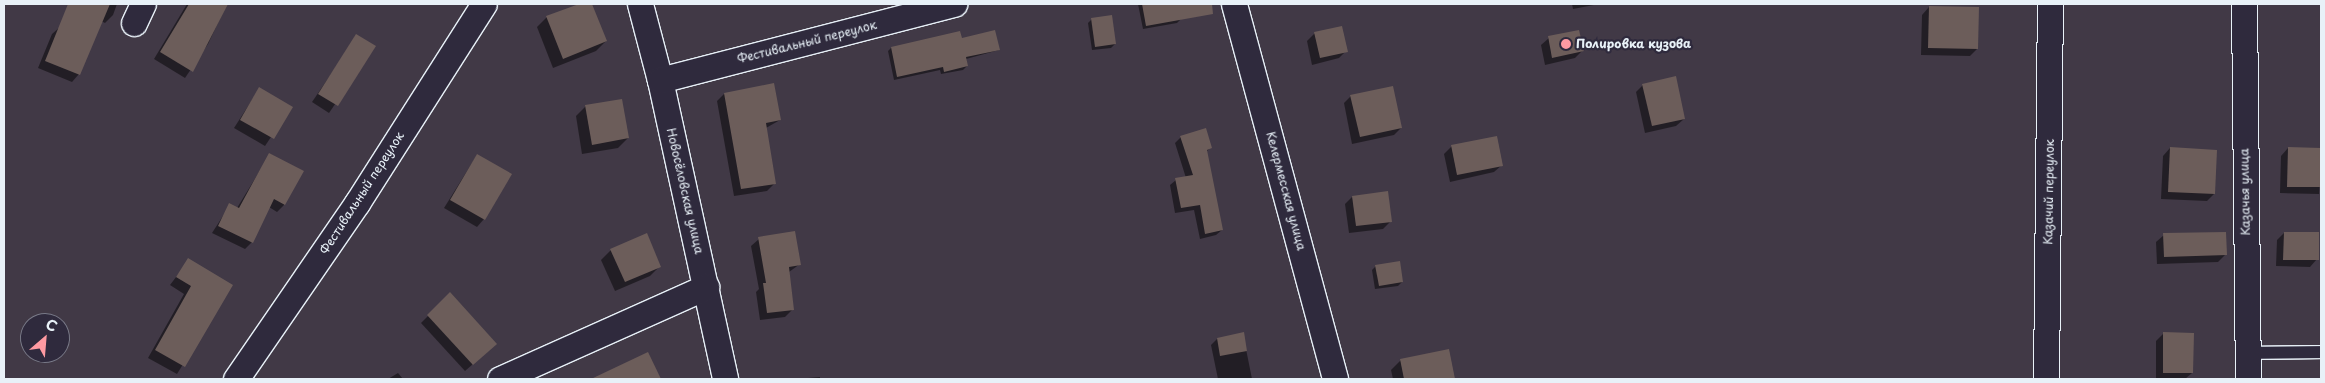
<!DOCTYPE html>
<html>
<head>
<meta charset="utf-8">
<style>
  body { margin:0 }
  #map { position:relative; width:2325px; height:383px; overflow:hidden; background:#413946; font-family:"Playpen Sans",sans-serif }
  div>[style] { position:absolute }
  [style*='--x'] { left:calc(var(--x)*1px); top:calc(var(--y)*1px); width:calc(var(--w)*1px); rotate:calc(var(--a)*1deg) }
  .shadow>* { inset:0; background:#0007 }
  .building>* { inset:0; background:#6c5d5a }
  .roads { filter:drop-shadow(1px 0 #e8f1f8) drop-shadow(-1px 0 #e8f1f8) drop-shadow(0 1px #e8f1f8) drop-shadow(0 -1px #e8f1f8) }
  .lane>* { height:12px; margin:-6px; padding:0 6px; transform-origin:6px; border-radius:6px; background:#2f2a3d }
  .street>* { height:25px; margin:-12.5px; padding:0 12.5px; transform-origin:12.5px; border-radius:12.5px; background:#2f2a3d }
  .dots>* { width:14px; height:14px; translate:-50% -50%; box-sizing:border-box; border:2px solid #2f2a3d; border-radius:50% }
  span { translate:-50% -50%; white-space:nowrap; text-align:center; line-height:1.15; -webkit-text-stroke:4.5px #2f2a3d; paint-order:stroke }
  .street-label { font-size:12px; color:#e8f1f8 }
  .poi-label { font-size:12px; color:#e8f1f8; font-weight:700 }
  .left { translate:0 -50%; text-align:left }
  .frame { position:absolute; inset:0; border:5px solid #e8f1f8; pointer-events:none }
  .north { position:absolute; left:20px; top:313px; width:50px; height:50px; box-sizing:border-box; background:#2f2a3d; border:1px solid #797a88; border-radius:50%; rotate:27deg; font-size:14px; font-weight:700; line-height:20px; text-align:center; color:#e8f1f8 }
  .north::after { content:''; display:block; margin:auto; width:18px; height:22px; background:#ff9aa2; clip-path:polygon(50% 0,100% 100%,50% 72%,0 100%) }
</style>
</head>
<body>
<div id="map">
  <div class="shadow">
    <i style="clip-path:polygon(74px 4px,117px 4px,113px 15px,105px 23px,101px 21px,79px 74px,72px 82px,38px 68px,52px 34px,60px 27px,64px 28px)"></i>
    <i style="clip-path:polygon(187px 4px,227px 4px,208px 44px,185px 78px,154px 59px)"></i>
    <i style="clip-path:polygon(582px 4px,591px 4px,606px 41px,596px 51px,553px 68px,537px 27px,547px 17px)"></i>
    <i style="clip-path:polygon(1138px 4px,1178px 4px,1181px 19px,1177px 23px,1143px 29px)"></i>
    <i style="clip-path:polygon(1572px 4px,1599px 4px,1573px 9px)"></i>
    <i style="clip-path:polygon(1929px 7px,1977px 49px,1970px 56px,1921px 55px,1922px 15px)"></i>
    <i style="clip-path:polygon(1092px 19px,1115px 44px,1111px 48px,1092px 50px,1088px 23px)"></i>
    <i style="clip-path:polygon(1341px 28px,1346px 51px,1339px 58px,1312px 65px,1307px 41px,1314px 34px)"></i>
    <i style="clip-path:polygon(357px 36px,374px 47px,329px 113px,312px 102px)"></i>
    <i style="clip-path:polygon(1549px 38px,1582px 51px,1575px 58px,1545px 65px,1541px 45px)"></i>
    <i style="clip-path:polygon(891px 48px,999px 50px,966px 59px,967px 66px,963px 70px,941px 74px,940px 70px,894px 80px,888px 51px)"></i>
    <i style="clip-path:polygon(1643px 85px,1684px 119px,1676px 126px,1645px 133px,1636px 92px)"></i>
    <i style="clip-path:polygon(259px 89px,291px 107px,265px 146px,234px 128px)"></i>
    <i style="clip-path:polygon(724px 94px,780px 120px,766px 128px,775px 183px,767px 191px,734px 196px,717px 101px)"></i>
    <i style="clip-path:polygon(1351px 96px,1401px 128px,1394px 135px,1352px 144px,1344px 103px)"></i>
    <i style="clip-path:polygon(586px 106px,628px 138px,618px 148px,582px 154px,576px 116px)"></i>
    <i style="clip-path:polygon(1181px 137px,1210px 148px,1206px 152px,1222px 230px,1216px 235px,1200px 239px,1194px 210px,1175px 213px,1170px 185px,1176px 180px,1186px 178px,1175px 143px)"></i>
    <i style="clip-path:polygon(1452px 146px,1502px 165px,1494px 172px,1450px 182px,1444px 154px)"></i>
    <i style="clip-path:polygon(2170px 148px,2214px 194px,2207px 201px,2161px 199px,2163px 156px)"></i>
    <i style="clip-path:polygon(2288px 148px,2321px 149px,2319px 194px,2280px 193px,2281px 156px)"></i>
    <i style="clip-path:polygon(270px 154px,302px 172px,284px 205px,277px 212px,269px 207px,252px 242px,245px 249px,212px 233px,230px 205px,237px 208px)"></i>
    <i style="clip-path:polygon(477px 155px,484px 219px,477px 227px,444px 208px)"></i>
    <i style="clip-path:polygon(1352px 197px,1391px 221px,1383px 229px,1349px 233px,1345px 204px)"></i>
    <i style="clip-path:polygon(2284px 233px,2317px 259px,2310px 267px,2276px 266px,2277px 240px)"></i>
    <i style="clip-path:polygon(2164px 235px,2225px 255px,2218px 262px,2157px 264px,2156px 242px)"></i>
    <i style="clip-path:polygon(759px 239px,800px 264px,789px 272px,793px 309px,785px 317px,760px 320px,756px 292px,759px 289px,751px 246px)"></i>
    <i style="clip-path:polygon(611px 250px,660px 266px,650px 276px,615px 291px,601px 260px)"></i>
    <i style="clip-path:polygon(189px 260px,231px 286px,177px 374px,148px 358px,184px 294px,170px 285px)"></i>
    <i style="clip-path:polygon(1376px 266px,1402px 282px,1398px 286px,1375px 289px,1372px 270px)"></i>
    <i style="clip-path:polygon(450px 294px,488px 351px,465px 371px,421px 323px)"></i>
    <i style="clip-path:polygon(2164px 333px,2192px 373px,2185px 379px,2156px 379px,2156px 341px)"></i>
    <i style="clip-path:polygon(1243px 334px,1252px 379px,1218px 379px,1211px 345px,1217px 339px)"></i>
    <i style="clip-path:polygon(1448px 350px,1454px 379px,1393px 379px,1391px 370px,1401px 360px)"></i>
    <i style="clip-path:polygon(647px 354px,660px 379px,601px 379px,607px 373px)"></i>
    <i style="clip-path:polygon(398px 373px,403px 379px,388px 379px)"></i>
    <i style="clip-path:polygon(820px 377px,820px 379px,796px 379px)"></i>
  </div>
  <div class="building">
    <i style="clip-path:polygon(68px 4px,110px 4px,80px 75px,45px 61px)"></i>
    <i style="clip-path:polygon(189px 4px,228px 4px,193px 72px,160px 52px)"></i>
    <i style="clip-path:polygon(579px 4px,592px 4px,607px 41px,563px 59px,546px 16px)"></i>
    <i style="clip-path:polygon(1142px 4px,1212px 4px,1213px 14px,1146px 26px)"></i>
    <i style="clip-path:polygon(1929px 6px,1979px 7px,1978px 49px,1928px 48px)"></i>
    <i style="clip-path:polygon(1112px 15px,1116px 44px,1095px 47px,1091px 18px)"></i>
    <i style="clip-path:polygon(1342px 26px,1348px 52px,1320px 58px,1314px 32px)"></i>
    <i style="clip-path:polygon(995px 30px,1000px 50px,966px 57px,968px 66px,944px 72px,943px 67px,897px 77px,891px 47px,960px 31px,962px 38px)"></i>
    <i style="clip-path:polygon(1579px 30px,1584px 51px,1552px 58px,1548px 36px)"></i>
    <i style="clip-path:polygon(356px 34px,376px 46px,338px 106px,318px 94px)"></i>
    <i style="clip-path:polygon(1676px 76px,1685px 119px,1652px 126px,1642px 84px)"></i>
    <i style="clip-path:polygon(774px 83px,781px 120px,766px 123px,776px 184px,741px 189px,724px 93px)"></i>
    <i style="clip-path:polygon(1393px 86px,1402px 128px,1360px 137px,1350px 95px)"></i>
    <i style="clip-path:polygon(259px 87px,293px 107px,274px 139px,240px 120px)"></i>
    <i style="clip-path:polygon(622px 99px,629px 138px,592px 145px,585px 105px)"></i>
    <i style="clip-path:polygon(1206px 128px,1212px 148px,1207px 150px,1223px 230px,1205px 234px,1200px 205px,1181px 208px,1175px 178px,1193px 175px,1180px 136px)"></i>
    <i style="clip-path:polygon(1497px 136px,1503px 166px,1457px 175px,1451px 145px)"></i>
    <i style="clip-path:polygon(2170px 147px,2217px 150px,2215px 194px,2168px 192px)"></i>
    <i style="clip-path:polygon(2288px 147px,2321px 148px,2321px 187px,2287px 187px)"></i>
    <i style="clip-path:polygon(269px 153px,304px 171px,285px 205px,274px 199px,253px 243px,218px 226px,229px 203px,239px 208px)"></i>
    <i style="clip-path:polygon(477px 154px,512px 174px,485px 220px,450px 200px)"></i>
    <i style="clip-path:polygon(1388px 191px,1392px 222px,1356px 226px,1352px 196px)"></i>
    <i style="clip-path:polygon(795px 231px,801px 265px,789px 267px,794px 310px,767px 313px,763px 283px,766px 283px,758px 237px)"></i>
    <i style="clip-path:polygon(2226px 232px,2227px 255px,2164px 257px,2163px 233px)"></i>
    <i style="clip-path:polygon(2284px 232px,2319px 232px,2319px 260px,2283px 260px)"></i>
    <i style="clip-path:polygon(647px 233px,661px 267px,625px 282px,610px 249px)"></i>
    <i style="clip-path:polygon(188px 258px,233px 285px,185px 367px,155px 350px,191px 286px,176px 277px)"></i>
    <i style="clip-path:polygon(1400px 261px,1403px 282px,1379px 286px,1375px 265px)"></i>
    <i style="clip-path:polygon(450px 292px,497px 344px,473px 365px,427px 315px)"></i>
    <i style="clip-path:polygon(1244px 332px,1247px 351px,1220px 356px,1217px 338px)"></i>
    <i style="clip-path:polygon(2163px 332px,2194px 333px,2193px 373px,2163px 373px)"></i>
    <i style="clip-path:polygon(1449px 349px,1455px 379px,1404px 379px,1400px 359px)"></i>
    <i style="clip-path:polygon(648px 352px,661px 379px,591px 379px)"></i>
  </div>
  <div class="roads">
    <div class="lane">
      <i style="--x:2247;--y:353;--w:74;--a:-0.8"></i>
    </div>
    <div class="street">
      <i style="--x:640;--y:4;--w:79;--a:75.3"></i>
      <i style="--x:660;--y:80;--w:306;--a:77.7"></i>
      <i style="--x:1234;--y:4;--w:388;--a:74.9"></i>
      <i style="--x:2244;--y:4;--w:375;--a:89.4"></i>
      <i style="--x:134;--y:23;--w:21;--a:-65"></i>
      <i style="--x:660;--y:80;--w:304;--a:-14.5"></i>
      <i style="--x:236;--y:379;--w:214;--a:-55.5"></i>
      <i style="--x:357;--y:203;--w:236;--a:-57.5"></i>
      <i style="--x:500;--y:379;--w:226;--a:-24.1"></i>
      <i style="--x:2046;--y:379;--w:375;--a:-89.4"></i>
    </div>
  </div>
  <div class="dots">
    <i style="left:1566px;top:44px;background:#ff9aa2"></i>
  </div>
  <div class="street-label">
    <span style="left:807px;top:42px;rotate:-14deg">Фестивальный переулок</span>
    <span style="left:685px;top:191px;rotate:77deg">Новосёловская улица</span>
    <span style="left:1286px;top:191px;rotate:75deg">Келермесская улица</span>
    <span style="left:2049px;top:192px;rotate:-89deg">Казачий переулок</span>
    <span style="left:2245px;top:192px;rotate:-91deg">Казачья улица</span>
    <span style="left:362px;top:193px;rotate:-57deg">Фестивальный переулок</span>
  </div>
  <div class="poi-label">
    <span class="left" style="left:1576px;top:44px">Полировка кузова</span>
  </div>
  <div class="frame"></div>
  <div class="north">С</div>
</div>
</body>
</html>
